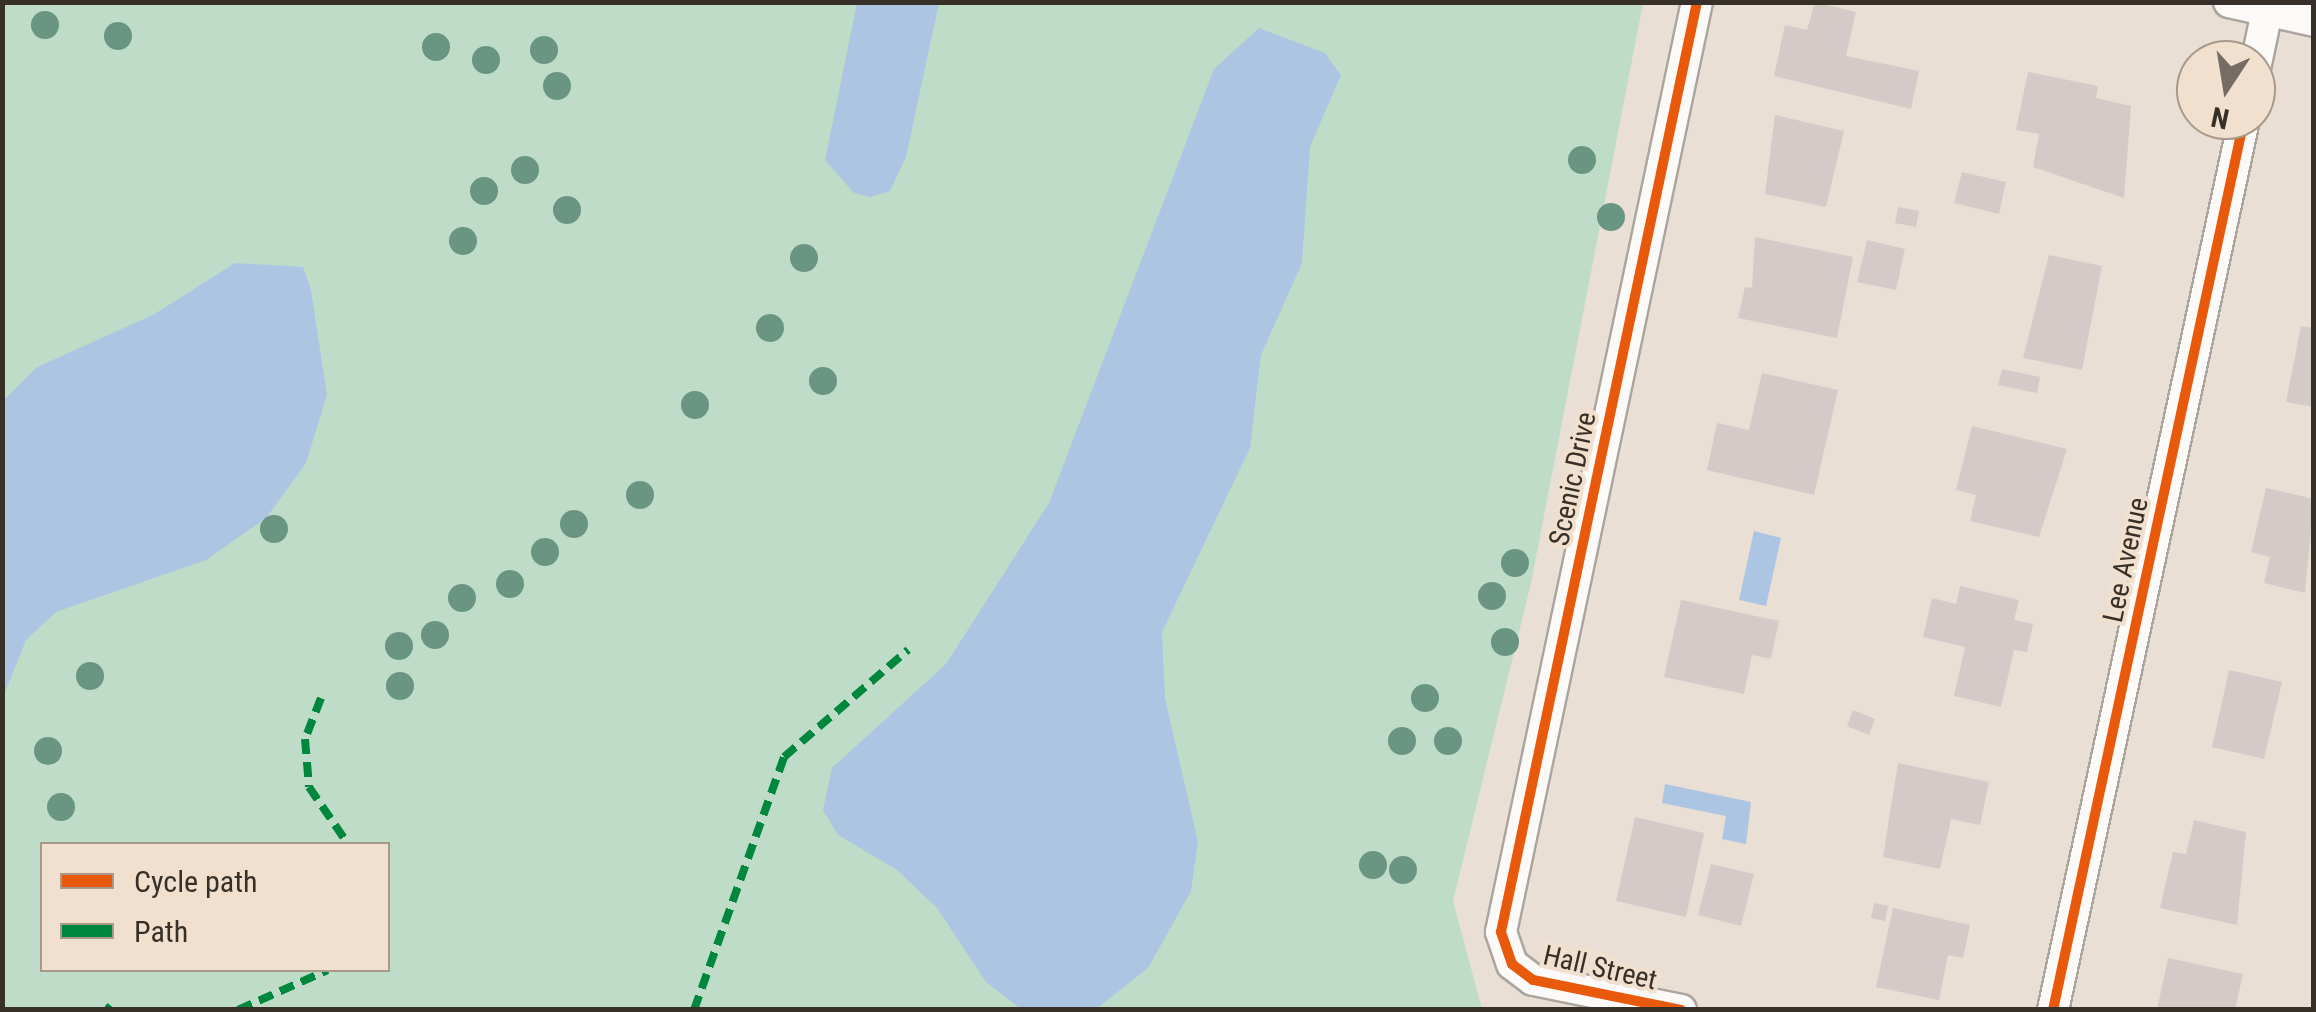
<!DOCTYPE html>
<html>
<head>
<meta charset="utf-8">
<style>
  body { margin:0 }
  #map { position:relative; width:2316px; height:1012px; overflow:hidden; background:#e9dfd5; font-family:"Roboto Condensed",sans-serif }
  div>[style] { position:absolute }
  [style*='--x'] { left:calc(var(--x)*1px); top:calc(var(--y)*1px); width:calc(var(--w)*1px); rotate:calc(var(--a)*1deg) }
  .green>* { inset:0; background:#bfdcc8 }
  .water>* { inset:0; background:#acc5e2 }
  .building>* { inset:0; background:#d4cbc9 }
  .roads { filter:drop-shadow(2px 0 #aca59d) drop-shadow(-2px 0 #aca59d) drop-shadow(0 2px #aca59d) drop-shadow(0 -2px #aca59d) }
  .street>* { height:30px; margin:-15px; padding:0 15px; transform-origin:15px; border-radius:15px; background:#fcfaf9 }
  .quiet>* { height:8px; margin-top:-4px; transform-origin:0; background:repeating-linear-gradient(90deg,#00873e 0 15px,transparent 0 23px) }
  .cycleway>* { height:10px; margin:-5px; padding:0 5px; transform-origin:5px; border-radius:5px; background:#e8590c }
  .trees>* { width:28px; height:28px; margin:-14px; border-radius:50%; background:#699582 }
  span { translate:-50% -50%; white-space:nowrap; text-align:center; line-height:1.15; -webkit-text-stroke:8px #f1e0cd; paint-order:stroke }
  .street-label { font-size:28px; color:#373029 }
  .frame { position:absolute; inset:0; border:5px solid #373029; pointer-events:none }
  .legend { position:absolute; left:40px; top:842px; width:350px; height:130px; box-sizing:border-box; background:#f1e0cd; border:2px solid #a79a8b; margin:0; padding:12px 18px; list-style:none; font-size:30px; color:#373029 }
  .legend li { display:flex; align-items:center; gap:20px; height:50px }
  .legend b { width:50px; border:2px solid #a79a8b }
  .north { position:absolute; left:2176px; top:40px; width:100px; height:100px; box-sizing:border-box; background:#f1e0cd; border:2px solid #a79a8b; border-radius:50%; rotate:192deg; font-size:28px; font-weight:700; line-height:40px; text-align:center; color:#373029 }
  .north::after { content:''; display:block; margin:auto; width:35px; height:45px; background:#756d65; clip-path:polygon(50% 0,100% 100%,50% 72%,0 100%) }
</style>
</head>
<body>
<div id="map">
  <div class="green">
    <i style="clip-path:polygon(evenodd,2px 3px,1643px 3px,1531px 583px,1453px 901px,1482px 1009px,3px 1009px,2px 3px,42px 844px,388px 844px,388px 970px,42px 970px,42px 844px)"></i>
  </div>
  <div class="water">
    <i style="clip-path:polygon(857px 3px,939px 3px,906px 157px,890px 191px,870px 197px,854px 193px,825px 160px)"></i>
    <i style="clip-path:polygon(1259px 28px,1325px 53px,1341px 75px,1310px 147px,1302px 263px,1261px 355px,1250px 448px,1162px 632px,1165px 698px,1198px 842px,1191px 891px,1148px 968px,1096px 1009px,1021px 1009px,986px 982px,937px 908px,897px 870px,838px 835px,823px 810px,832px 768px,946px 664px,1049px 503px,1214px 69px)"></i>
    <i style="clip-path:polygon(235px 263px,303px 267px,311px 290px,327px 395px,306px 463px,266px 518px,206px 560px,56px 612px,26px 640px,3px 697px,3px 401px,37px 367px,153px 315px)"></i>
    <i style="clip-path:polygon(1754px 531px,1781px 538px,1766px 606px,1739px 600px)"></i>
    <i style="clip-path:polygon(1665px 784px,1751px 802px,1746px 844px,1722px 839px,1726px 816px,1662px 803px)"></i>
  </div>
  <div class="building">
    <i style="clip-path:polygon(1815px 2px,1856px 12px,1846px 56px,1919px 71px,1911px 109px,1774px 76px,1785px 25px,1807px 30px)"></i>
    <i style="clip-path:polygon(2028px 72px,2098px 86px,2096px 98px,2131px 106px,2124px 198px,2033px 167px,2039px 134px,2016px 130px)"></i>
    <i style="clip-path:polygon(1775px 115px,1844px 131px,1826px 207px,1765px 194px)"></i>
    <i style="clip-path:polygon(1962px 172px,2006px 182px,1999px 214px,1954px 203px)"></i>
    <i style="clip-path:polygon(1898px 207px,1919px 211px,1916px 227px,1895px 223px)"></i>
    <i style="clip-path:polygon(1755px 237px,1853px 257px,1837px 338px,1738px 318px,1745px 287px,1752px 288px)"></i>
    <i style="clip-path:polygon(1867px 240px,1905px 249px,1896px 290px,1857px 282px)"></i>
    <i style="clip-path:polygon(2049px 255px,2102px 266px,2082px 370px,2023px 358px)"></i>
    <i style="clip-path:polygon(2301px 326px,2314px 328px,2314px 407px,2286px 402px)"></i>
    <i style="clip-path:polygon(2002px 369px,2040px 377px,2037px 393px,1998px 385px)"></i>
    <i style="clip-path:polygon(1762px 373px,1838px 390px,1814px 495px,1707px 470px,1717px 423px,1749px 430px)"></i>
    <i style="clip-path:polygon(1972px 426px,2067px 449px,2039px 537px,1970px 521px,1976px 495px,1956px 490px)"></i>
    <i style="clip-path:polygon(2266px 488px,2314px 499px,2305px 593px,2264px 583px,2270px 557px,2251px 552px)"></i>
    <i style="clip-path:polygon(1960px 586px,2019px 600px,2014px 620px,2033px 624px,2027px 652px,2014px 650px,2001px 707px,1954px 696px,1965px 647px,1923px 637px,1932px 598px,1956px 604px)"></i>
    <i style="clip-path:polygon(1681px 600px,1779px 621px,1771px 659px,1752px 655px,1744px 694px,1664px 677px)"></i>
    <i style="clip-path:polygon(2229px 670px,2282px 682px,2264px 759px,2212px 747px)"></i>
    <i style="clip-path:polygon(1853px 710px,1875px 719px,1869px 735px,1847px 726px)"></i>
    <i style="clip-path:polygon(1898px 763px,1989px 782px,1980px 825px,1951px 819px,1940px 869px,1883px 857px)"></i>
    <i style="clip-path:polygon(1635px 817px,1704px 833px,1686px 917px,1616px 901px)"></i>
    <i style="clip-path:polygon(2194px 820px,2246px 832px,2237px 925px,2160px 908px,2173px 852px,2186px 854px)"></i>
    <i style="clip-path:polygon(1711px 864px,1754px 874px,1741px 926px,1698px 915px)"></i>
    <i style="clip-path:polygon(1874px 903px,1888px 906px,1885px 921px,1871px 918px)"></i>
    <i style="clip-path:polygon(1893px 908px,1970px 925px,1963px 958px,1948px 955px,1939px 1000px,1876px 987px)"></i>
    <i style="clip-path:polygon(2168px 958px,2243px 974px,2235px 1010px,2157px 1010px)"></i>
  </div>
  <div class="roads">
    <div class="street">
      <i style="--x:2229;--y:2;--w:87;--a:12.6"></i>
      <i style="--x:2256;--y:64;--w:63;--a:-78.2"></i>
      <i style="--x:1681;--y:1010;--w:151;--a:-168.5"></i>
      <i style="--x:1533;--y:980;--w:26;--a:-143"></i>
      <i style="--x:1512;--y:964;--w:34;--a:-109"></i>
      <i style="--x:1501;--y:932;--w:950;--a:-78.1"></i>
      <i style="--x:2053;--y:1010;--w:910;--a:-77.89"></i>
    </div>
  </div>
  <div class="quiet">
    <i style="--x:321;--y:698;--w:44;--a:111.3"></i>
    <i style="--x:305;--y:739;--w:48;--a:85.2"></i>
    <i style="--x:309;--y:787;--w:69;--a:55.6"></i>
    <i style="--x:105;--y:1006;--w:6;--a:39"></i>
    <i style="--x:238;--y:1010;--w:98;--a:-24"></i>
    <i style="--x:694;--y:1010;--w:269;--a:-70.4"></i>
    <i style="--x:784;--y:757;--w:164;--a:-40.8"></i>
  </div>
  <div class="cycleway">
    <i style="--x:1681;--y:1010;--w:151;--a:-168.5"></i>
    <i style="--x:1533;--y:980;--w:26;--a:-143"></i>
    <i style="--x:1512;--y:964;--w:34;--a:-109"></i>
    <i style="--x:1501;--y:932;--w:950;--a:-78.1"></i>
    <i style="--x:2053;--y:1010;--w:910;--a:-77.89"></i>
  </div>
  <div class="trees">
    <i style="left:45px;top:25px"></i>
    <i style="left:118px;top:36px"></i>
    <i style="left:436px;top:47px"></i>
    <i style="left:544px;top:50px"></i>
    <i style="left:486px;top:60px"></i>
    <i style="left:557px;top:86px"></i>
    <i style="left:1582px;top:160px"></i>
    <i style="left:525px;top:170px"></i>
    <i style="left:484px;top:191px"></i>
    <i style="left:567px;top:210px"></i>
    <i style="left:1611px;top:217px"></i>
    <i style="left:463px;top:241px"></i>
    <i style="left:804px;top:258px"></i>
    <i style="left:770px;top:328px"></i>
    <i style="left:823px;top:381px"></i>
    <i style="left:695px;top:405px"></i>
    <i style="left:640px;top:495px"></i>
    <i style="left:574px;top:524px"></i>
    <i style="left:274px;top:529px"></i>
    <i style="left:545px;top:552px"></i>
    <i style="left:1515px;top:563px"></i>
    <i style="left:510px;top:584px"></i>
    <i style="left:1492px;top:596px"></i>
    <i style="left:462px;top:598px"></i>
    <i style="left:435px;top:635px"></i>
    <i style="left:1505px;top:642px"></i>
    <i style="left:399px;top:646px"></i>
    <i style="left:90px;top:676px"></i>
    <i style="left:400px;top:686px"></i>
    <i style="left:1425px;top:698px"></i>
    <i style="left:1402px;top:741px"></i>
    <i style="left:1448px;top:741px"></i>
    <i style="left:48px;top:751px"></i>
    <i style="left:61px;top:807px"></i>
    <i style="left:1373px;top:865px"></i>
    <i style="left:1403px;top:870px"></i>
  </div>
  <div class="street-label">
    <span style="left:1573px;top:479px;rotate:-78deg">Scenic Drive</span>
    <span style="left:2126px;top:560px;rotate:-78deg">Lee Avenue</span>
    <span style="left:1600px;top:968px;rotate:13deg">Hall Street</span>
  </div>
  <div class="frame"></div>
  <ul class="legend">
  <li><b style="height:12px;background:#e8590c"></b>Cycle path</li>
  <li><b style="height:12px;background:#00873e"></b>Path</li>
  </ul>
  <div class="north">N</div>
</div>
</body>
</html>
